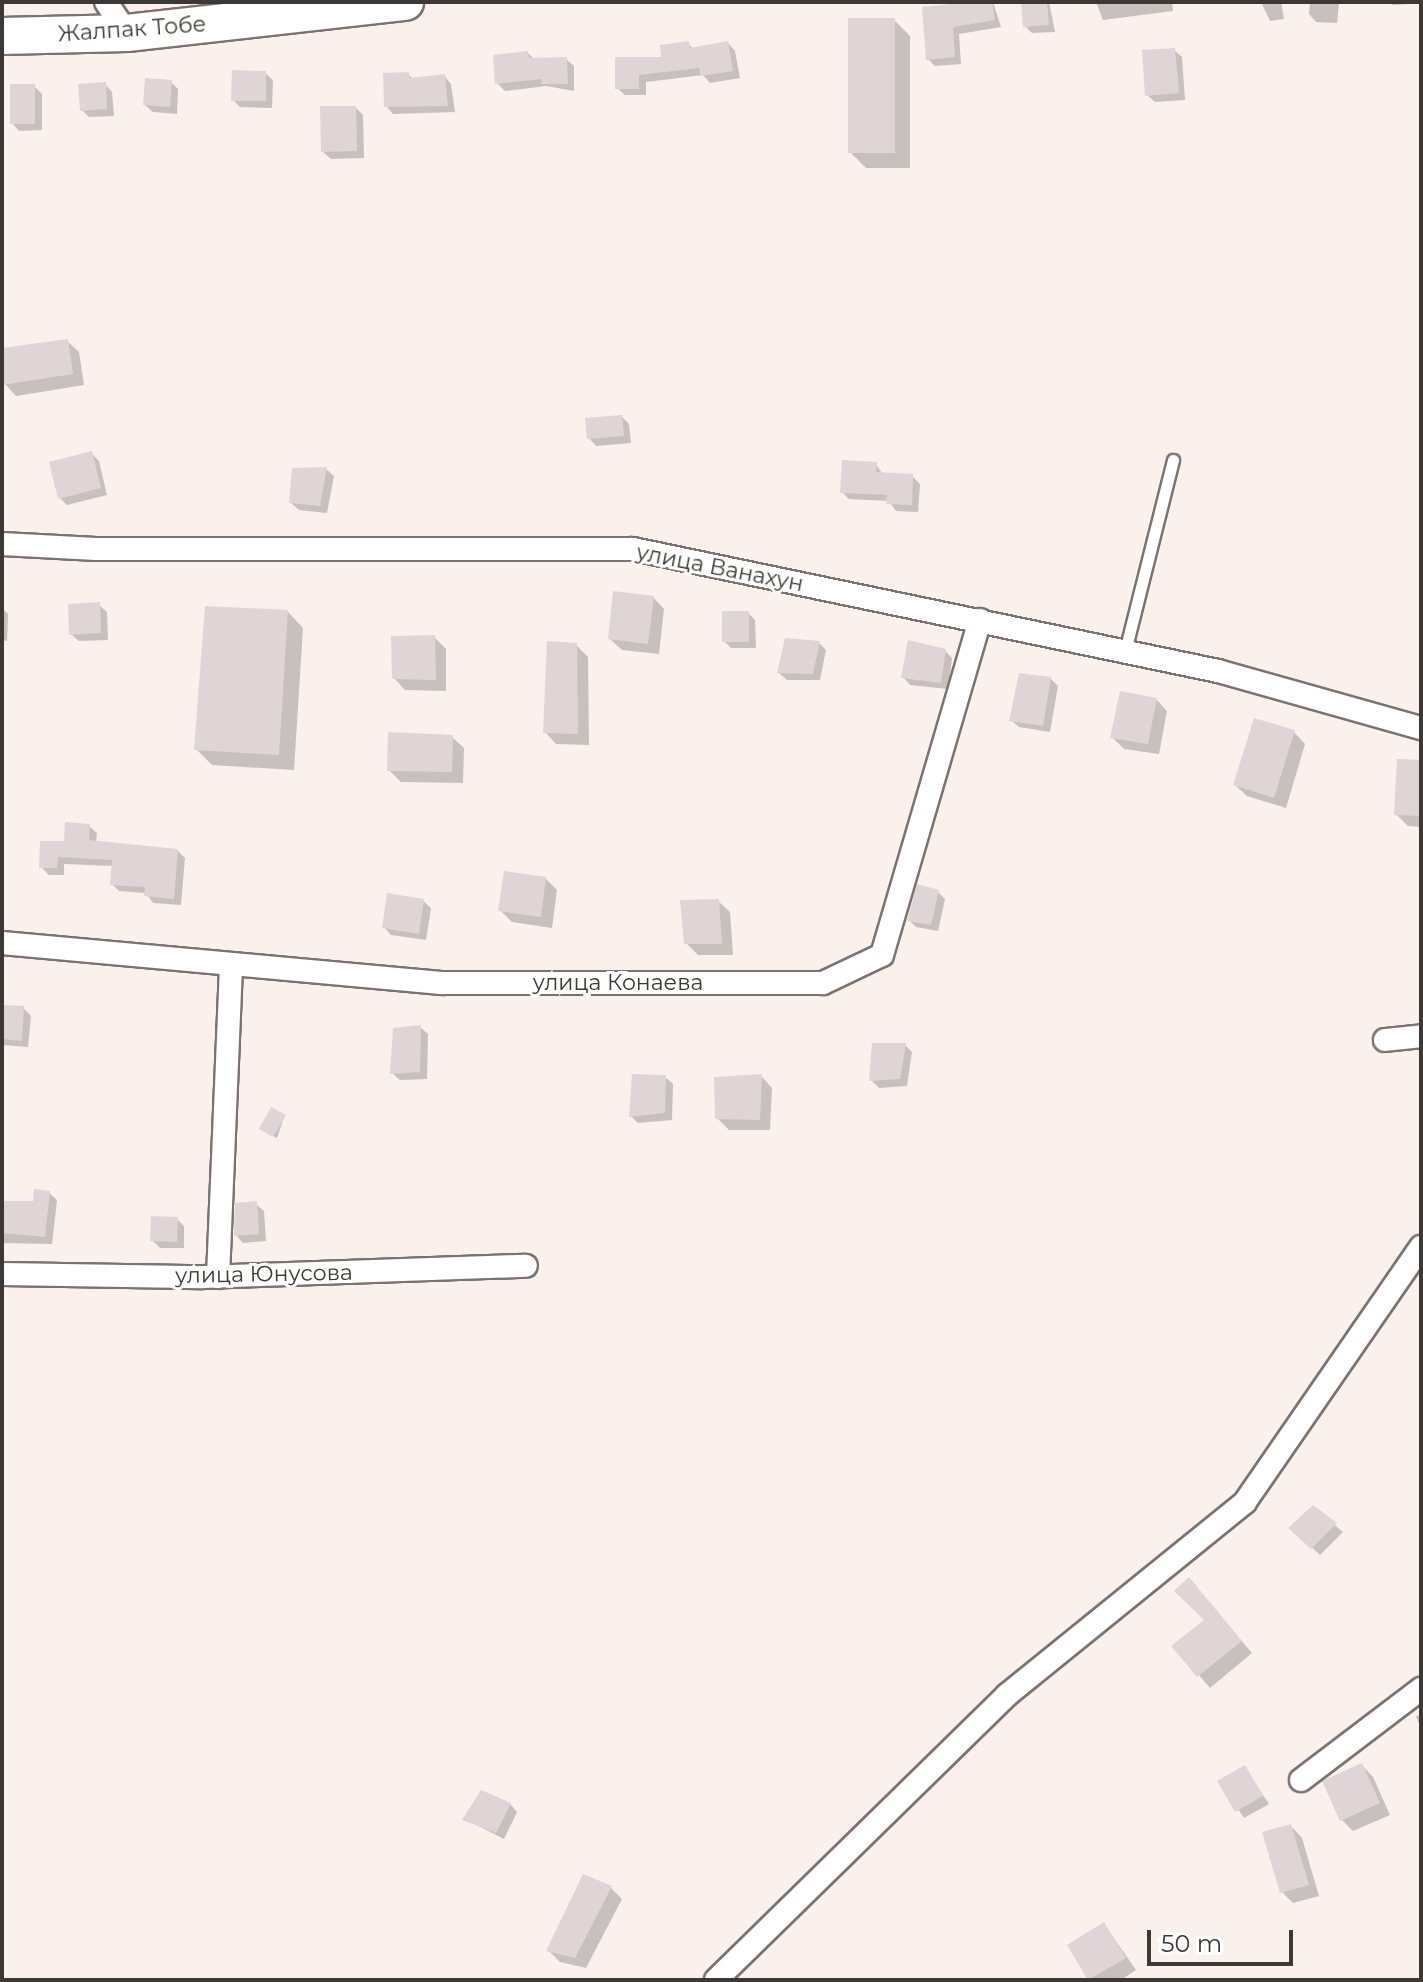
<!DOCTYPE html>
<html>
<head>
<meta charset="utf-8">
<style>
  body { margin:0 }
  #map { position:relative; width:1423px; height:1982px; overflow:hidden; background:#faf0ec; font-family:Montserrat,sans-serif }
  div>[style] { position:absolute }
  [style*='--x'] { left:calc(var(--x)*1px); top:calc(var(--y)*1px); width:calc(var(--w)*1px); rotate:calc(var(--a)*1deg) }
  .shadow>* { inset:0; background:#0003 }
  .building>* { inset:0; background:#e0d5d6 }
  .roads { filter:drop-shadow(2px 0 #7c7370) drop-shadow(-2px 0 #7c7370) drop-shadow(0 2px #7c7370) drop-shadow(0 -2px #7c7370) }
  .service>* { height:11px; margin:-5.5px; padding:0 5.5px; transform-origin:5.5px; border-radius:5.5px; background:#fff }
  .minor>* { height:22px; margin:-11px; padding:0 11px; transform-origin:11px; border-radius:11px; background:#fff }
  .primary>* { height:36px; margin:-18px; padding:0 18px; transform-origin:18px; border-radius:18px; background:#fff }
  span { translate:-50% -50%; white-space:nowrap; text-align:center; line-height:1.15; -webkit-text-stroke:6px #fff; paint-order:stroke }
  .street-label { font-size:22px; color:#3c3836 }
  .frame { position:absolute; inset:0; border:4px solid #3c3836; pointer-events:none }
  .scale { position:absolute; left:1147px; top:1930px; width:146px; height:36px; box-sizing:border-box; border:4px solid #3c3836; border-top:0; padding-left:10px; font-size:24px; line-height:28px; white-space:nowrap; color:#3c3836; -webkit-text-stroke:6px #fff; paint-order:stroke }
</style>
</head>
<body>
<div id="map">
  <div class="shadow">
    <i style="clip-path:polygon(973px 2px,993px 2px,1001px 27px,959px 34px,961px 64px,935px 66px,928px 59px,924px 9px)"></i>
    <i style="clip-path:polygon(1023px 2px,1049px 2px,1055px 32px,1032px 33px,1025px 26px)"></i>
    <i style="clip-path:polygon(1096px 2px,1172px 2px,1173px 11px,1103px 20px)"></i>
    <i style="clip-path:polygon(1261px 2px,1281px 2px,1284px 19px,1270px 21px)"></i>
    <i style="clip-path:polygon(1310px 2px,1339px 2px,1337px 23px,1316px 22px,1309px 14px)"></i>
    <i style="clip-path:polygon(1389px 2px,1411px 2px,1411px 4px,1392px 5px)"></i>
    <i style="clip-path:polygon(894px 20px,910px 36px,910px 168px,866px 168px,850px 152px)"></i>
    <i style="clip-path:polygon(728px 43px,735px 51px,740px 78px,710px 83px,703px 75px,646px 82px,646px 95px,625px 95px,617px 88px,688px 44px,694px 49px)"></i>
    <i style="clip-path:polygon(1174px 50px,1182px 57px,1185px 100px,1155px 102px,1147px 95px)"></i>
    <i style="clip-path:polygon(528px 53px,534px 59px,566px 59px,574px 66px,574px 91px,546px 86px,505px 91px,497px 83px)"></i>
    <i style="clip-path:polygon(265px 73px,273px 80px,272px 108px,240px 107px,233px 100px)"></i>
    <i style="clip-path:polygon(408px 74px,414px 80px,444px 76px,451px 84px,455px 112px,393px 114px,386px 106px)"></i>
    <i style="clip-path:polygon(171px 82px,178px 89px,177px 114px,153px 112px,145px 105px)"></i>
    <i style="clip-path:polygon(105px 84px,112px 92px,114px 116px,89px 117px,82px 110px)"></i>
    <i style="clip-path:polygon(34px 86px,42px 94px,42px 130px,19px 131px,12px 123px)"></i>
    <i style="clip-path:polygon(356px 108px,363px 115px,364px 158px,331px 159px,323px 152px)"></i>
    <i style="clip-path:polygon(67px 341px,79px 352px,84px 385px,16px 396px,5px 384px,2px 350px)"></i>
    <i style="clip-path:polygon(622px 417px,629px 424px,631px 443px,596px 446px,589px 438px)"></i>
    <i style="clip-path:polygon(92px 454px,99px 461px,107px 495px,67px 505px,60px 498px)"></i>
    <i style="clip-path:polygon(876px 464px,883px 475px,912px 476px,920px 484px,918px 512px,896px 511px,889px 501px,849px 499px,842px 492px)"></i>
    <i style="clip-path:polygon(326px 469px,334px 476px,327px 513px,299px 510px,291px 503px)"></i>
    <i style="clip-path:polygon(653px 597px,664px 609px,659px 654px,622px 650px,610px 639px)"></i>
    <i style="clip-path:polygon(99px 605px,107px 612px,108px 640px,79px 641px,71px 634px)"></i>
    <i style="clip-path:polygon(2px 608px,8px 614px,7px 641px,2px 640px)"></i>
    <i style="clip-path:polygon(288px 612px,303px 628px,294px 770px,212px 765px,196px 749px)"></i>
    <i style="clip-path:polygon(748px 613px,755px 620px,756px 648px,731px 648px,724px 641px)"></i>
    <i style="clip-path:polygon(434px 637px,446px 649px,446px 691px,405px 690px,394px 678px)"></i>
    <i style="clip-path:polygon(819px 643px,826px 650px,820px 680px,787px 680px,779px 673px)"></i>
    <i style="clip-path:polygon(576px 645px,588px 657px,589px 745px,556px 744px,545px 732px)"></i>
    <i style="clip-path:polygon(945px 651px,952px 658px,948px 689px,910px 685px,903px 677px)"></i>
    <i style="clip-path:polygon(1050px 678px,1058px 686px,1050px 732px,1019px 727px,1011px 720px)"></i>
    <i style="clip-path:polygon(1156px 699px,1167px 711px,1159px 754px,1124px 749px,1112px 737px)"></i>
    <i style="clip-path:polygon(1294px 732px,1305px 744px,1286px 808px,1247px 796px,1235px 785px)"></i>
    <i style="clip-path:polygon(452px 737px,464px 748px,463px 783px,401px 782px,389px 770px)"></i>
    <i style="clip-path:polygon(1421px 762px,1421px 827px,1408px 826px,1396px 814px)"></i>
    <i style="clip-path:polygon(89px 826px,97px 833px,96px 843px,177px 850px,185px 858px,181px 905px,153px 903px,146px 893px,119px 891px,112px 884px,113px 866px,64px 864px,64px 875px,49px 875px,41px 867px)"></i>
    <i style="clip-path:polygon(546px 879px,557px 890px,552px 928px,512px 922px,500px 910px)"></i>
    <i style="clip-path:polygon(938px 892px,945px 899px,938px 931px,916px 927px,909px 920px)"></i>
    <i style="clip-path:polygon(423px 901px,431px 908px,426px 940px,391px 935px,384px 927px)"></i>
    <i style="clip-path:polygon(718px 901px,730px 912px,733px 955px,698px 955px,686px 943px)"></i>
    <i style="clip-path:polygon(2px 1007px,23px 1008px,31px 1016px,28px 1047px,2px 1045px)"></i>
    <i style="clip-path:polygon(420px 1027px,428px 1034px,427px 1079px,400px 1080px,392px 1073px)"></i>
    <i style="clip-path:polygon(905px 1045px,912px 1052px,907px 1086px,879px 1088px,871px 1080px)"></i>
    <i style="clip-path:polygon(761px 1076px,772px 1088px,770px 1130px,729px 1130px,717px 1118px)"></i>
    <i style="clip-path:polygon(665px 1077px,673px 1084px,672px 1120px,638px 1123px,631px 1116px)"></i>
    <i style="clip-path:polygon(284px 1117px,277px 1138px,264px 1131px)"></i>
    <i style="clip-path:polygon(49px 1193px,57px 1200px,52px 1244px,2px 1243px,2px 1203px,35px 1203px)"></i>
    <i style="clip-path:polygon(256px 1204px,264px 1211px,266px 1241px,243px 1243px,236px 1235px)"></i>
    <i style="clip-path:polygon(177px 1219px,184px 1226px,184px 1248px,160px 1248px,152px 1240px)"></i>
    <i style="clip-path:polygon(1313px 1507px,1343px 1532px,1320px 1555px,1291px 1528px)"></i>
    <i style="clip-path:polygon(1200px 1592px,1252px 1653px,1210px 1688px,1174px 1646px,1207px 1620px)"></i>
    <i style="clip-path:polygon(1421px 1715px,1421px 1729px,1416px 1716px)"></i>
    <i style="clip-path:polygon(1362px 1765px,1373px 1777px,1390px 1815px,1353px 1831px,1342px 1820px)"></i>
    <i style="clip-path:polygon(1245px 1768px,1269px 1804px,1244px 1818px,1220px 1782px)"></i>
    <i style="clip-path:polygon(510px 1804px,517px 1812px,504px 1839px,465px 1819px)"></i>
    <i style="clip-path:polygon(1291px 1826px,1302px 1838px,1319px 1896px,1293px 1903px,1282px 1892px)"></i>
    <i style="clip-path:polygon(611px 1888px,622px 1899px,586px 1968px,560px 1962px,548px 1950px)"></i>
    <i style="clip-path:polygon(1104px 1924px,1136px 1970px,1121px 1980px,1091px 1980px,1069px 1945px)"></i>
  </div>
  <div class="building">
    <i style="clip-path:polygon(970px 2px,992px 2px,995px 20px,953px 27px,955px 57px,926px 60px,922px 7px)"></i>
    <i style="clip-path:polygon(1021px 2px,1047px 2px,1049px 25px,1023px 27px)"></i>
    <i style="clip-path:polygon(848px 18px,895px 18px,895px 153px,848px 153px)"></i>
    <i style="clip-path:polygon(689px 41px,690px 48px,728px 41px,733px 71px,701px 76px,699px 68px,639px 75px,639px 89px,615px 89px,615px 57px,661px 57px,660px 45px)"></i>
    <i style="clip-path:polygon(1175px 48px,1179px 93px,1145px 96px,1142px 50px)"></i>
    <i style="clip-path:polygon(528px 51px,529px 58px,567px 57px,568px 84px,541px 84px,541px 79px,495px 84px,493px 55px)"></i>
    <i style="clip-path:polygon(232px 70px,266px 71px,266px 101px,231px 101px)"></i>
    <i style="clip-path:polygon(409px 72px,409px 78px,445px 74px,448px 106px,384px 107px,383px 73px)"></i>
    <i style="clip-path:polygon(145px 78px,172px 80px,170px 107px,143px 105px)"></i>
    <i style="clip-path:polygon(106px 82px,107px 109px,80px 111px,78px 84px)"></i>
    <i style="clip-path:polygon(10px 84px,35px 84px,35px 124px,10px 124px)"></i>
    <i style="clip-path:polygon(320px 106px,356px 106px,357px 151px,321px 152px)"></i>
    <i style="clip-path:polygon(68px 339px,73px 374px,2px 385px,2px 348px)"></i>
    <i style="clip-path:polygon(622px 415px,624px 436px,587px 439px,585px 418px)"></i>
    <i style="clip-path:polygon(92px 451px,101px 488px,58px 499px,49px 462px)"></i>
    <i style="clip-path:polygon(842px 460px,877px 462px,876px 472px,913px 474px,912px 505px,886px 504px,887px 495px,840px 493px)"></i>
    <i style="clip-path:polygon(327px 467px,320px 506px,289px 503px,292px 468px)"></i>
    <i style="clip-path:polygon(613px 591px,654px 596px,648px 644px,608px 639px)"></i>
    <i style="clip-path:polygon(100px 602px,101px 633px,69px 635px,68px 604px)"></i>
    <i style="clip-path:polygon(205px 606px,288px 610px,279px 755px,194px 750px)"></i>
    <i style="clip-path:polygon(722px 611px,749px 611px,749px 642px,722px 642px)"></i>
    <i style="clip-path:polygon(435px 635px,436px 680px,392px 679px,391px 636px)"></i>
    <i style="clip-path:polygon(785px 638px,820px 641px,813px 674px,777px 673px)"></i>
    <i style="clip-path:polygon(908px 640px,946px 649px,941px 683px,901px 678px)"></i>
    <i style="clip-path:polygon(547px 641px,577px 643px,578px 734px,543px 733px)"></i>
    <i style="clip-path:polygon(1019px 673px,1051px 677px,1043px 726px,1009px 721px)"></i>
    <i style="clip-path:polygon(1120px 691px,1157px 698px,1148px 744px,1110px 738px)"></i>
    <i style="clip-path:polygon(1254px 718px,1295px 730px,1274px 798px,1233px 785px)"></i>
    <i style="clip-path:polygon(388px 732px,453px 735px,452px 772px,387px 771px)"></i>
    <i style="clip-path:polygon(1397px 759px,1421px 760px,1421px 816px,1394px 815px)"></i>
    <i style="clip-path:polygon(65px 822px,90px 824px,89px 840px,178px 849px,174px 899px,144px 896px,145px 887px,110px 885px,112px 860px,58px 857px,57px 868px,39px 868px,40px 841px,64px 841px)"></i>
    <i style="clip-path:polygon(504px 871px,546px 877px,541px 917px,498px 911px)"></i>
    <i style="clip-path:polygon(917px 884px,939px 890px,931px 925px,907px 921px)"></i>
    <i style="clip-path:polygon(387px 893px,424px 899px,419px 934px,382px 928px)"></i>
    <i style="clip-path:polygon(719px 899px,722px 944px,684px 944px,680px 900px)"></i>
    <i style="clip-path:polygon(2px 1005px,24px 1006px,22px 1041px,2px 1039px)"></i>
    <i style="clip-path:polygon(421px 1025px,420px 1072px,390px 1074px,393px 1028px)"></i>
    <i style="clip-path:polygon(872px 1043px,906px 1043px,900px 1079px,869px 1081px)"></i>
    <i style="clip-path:polygon(632px 1074px,666px 1075px,665px 1113px,629px 1117px)"></i>
    <i style="clip-path:polygon(762px 1074px,760px 1120px,715px 1119px,714px 1077px)"></i>
    <i style="clip-path:polygon(271px 1107px,286px 1115px,273px 1137px,259px 1129px)"></i>
    <i style="clip-path:polygon(34px 1189px,50px 1191px,45px 1237px,2px 1233px,2px 1201px,33px 1201px)"></i>
    <i style="clip-path:polygon(257px 1201px,259px 1234px,234px 1236px,235px 1203px)"></i>
    <i style="clip-path:polygon(151px 1216px,178px 1217px,177px 1242px,150px 1241px)"></i>
    <i style="clip-path:polygon(1313px 1505px,1337px 1523px,1311px 1549px,1288px 1528px)"></i>
    <i style="clip-path:polygon(1189px 1577px,1242px 1641px,1197px 1677px,1171px 1646px,1204px 1620px,1174px 1591px)"></i>
    <i style="clip-path:polygon(1362px 1763px,1380px 1803px,1340px 1821px,1322px 1781px)"></i>
    <i style="clip-path:polygon(1245px 1765px,1263px 1796px,1235px 1812px,1217px 1781px)"></i>
    <i style="clip-path:polygon(481px 1790px,511px 1803px,496px 1833px,462px 1820px)"></i>
    <i style="clip-path:polygon(1291px 1824px,1309px 1885px,1280px 1893px,1262px 1832px)"></i>
    <i style="clip-path:polygon(583px 1874px,612px 1886px,575px 1958px,546px 1951px)"></i>
    <i style="clip-path:polygon(1104px 1922px,1126px 1958px,1088px 1980px,1067px 1945px)"></i>
  </div>
  <div class="roads">
    <div class="service">
      <i style="--x:1125;--y:651;--w:197;--a:-75.9"></i>
    </div>
    <div class="minor">
      <i style="--x:106;--y:2;--w:37;--a:56"></i>
      <i style="--x:2;--y:544;--w:94;--a:3"></i>
      <i style="--x:96;--y:549;--w:537;--a:0"></i>
      <i style="--x:633;--y:549;--w:598;--a:11.78"></i>
      <i style="--x:1218;--y:671;--w:211;--a:15.7"></i>
      <i style="--x:2;--y:943;--w:441;--a:5.2"></i>
      <i style="--x:441;--y:983;--w:382;--a:0"></i>
      <i style="--x:823;--y:983;--w:65;--a:-25.4"></i>
      <i style="--x:882;--y:955;--w:349;--a:-73.7"></i>
      <i style="--x:1385;--y:1040;--w:36;--a:-6"></i>
      <i style="--x:2;--y:1274;--w:201;--a:0.9"></i>
      <i style="--x:203;--y:1277;--w:323;--a:-2"></i>
      <i style="--x:218;--y:1277;--w:310;--a:-87.6"></i>
      <i style="--x:1301;--y:1780;--w:151;--a:-37.2"></i>
      <i style="--x:716;--y:1980;--w:407;--a:-44.4"></i>
      <i style="--x:1007;--y:1695;--w:306;--a:-39"></i>
      <i style="--x:1245;--y:1502;--w:310;--a:-55.4"></i>
    </div>
    <div class="primary">
      <i style="--x:2;--y:36;--w:125;--a:-1.4"></i>
      <i style="--x:127;--y:33;--w:280;--a:-6.4"></i>
    </div>
  </div>
  <div class="street-label">
    <span style="left:132px;top:29px;rotate:-4deg">Жалпак Тобе</span>
    <span style="left:720px;top:568px;rotate:11deg">улица Ванахун</span>
    <span style="left:618px;top:983px">улица Конаева</span>
    <span style="left:264px;top:1274px;rotate:-1deg">улица Юнусова</span>
  </div>
  <div class="frame"></div>
  <div class="scale">50 m</div>
</div>
</body>
</html>
